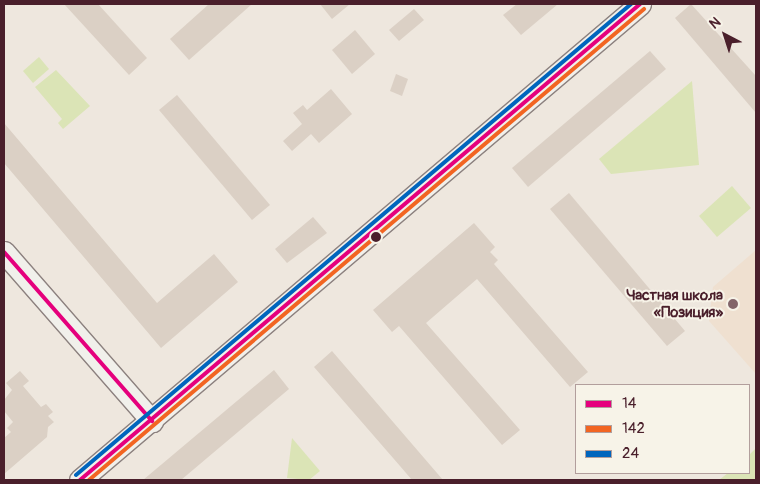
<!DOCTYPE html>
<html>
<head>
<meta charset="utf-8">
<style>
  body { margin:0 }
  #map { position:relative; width:760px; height:484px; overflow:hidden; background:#eee7de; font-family:Pangolin,sans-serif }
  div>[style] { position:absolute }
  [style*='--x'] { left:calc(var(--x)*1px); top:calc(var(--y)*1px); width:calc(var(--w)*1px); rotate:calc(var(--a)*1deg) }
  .built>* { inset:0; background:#efe0d0 }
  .green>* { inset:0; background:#dbe4b6 }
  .building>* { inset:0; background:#dbd0c5 }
  .roads { filter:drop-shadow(1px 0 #8c817f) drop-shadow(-1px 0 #8c817f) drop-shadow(0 1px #8c817f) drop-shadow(0 -1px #8c817f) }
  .secondary>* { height:21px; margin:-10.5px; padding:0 10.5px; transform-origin:10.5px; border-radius:10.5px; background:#f1f0eb }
  .bus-1>* { height:4px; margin:-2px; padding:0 2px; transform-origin:2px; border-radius:2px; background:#e5007d }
  .bus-2>* { height:4px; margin:-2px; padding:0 2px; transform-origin:2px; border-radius:2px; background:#f26522 }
  .bus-3>* { height:4px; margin:-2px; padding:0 2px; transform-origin:2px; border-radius:2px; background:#0065bd }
  .dots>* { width:14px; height:14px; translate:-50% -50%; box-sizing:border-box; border:2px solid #f7f3e8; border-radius:50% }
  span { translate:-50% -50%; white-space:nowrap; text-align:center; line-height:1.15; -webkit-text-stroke:4px #f7f3e8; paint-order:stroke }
  .poi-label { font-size:15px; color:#4a1f2b; font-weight:700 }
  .right { translate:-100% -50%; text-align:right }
  .frame { position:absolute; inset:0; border:5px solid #4a1f2b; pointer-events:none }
  .legend { position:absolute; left:575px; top:384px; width:175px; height:90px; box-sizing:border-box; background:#f7f3e8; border:1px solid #b29e9c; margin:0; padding:6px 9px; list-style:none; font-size:15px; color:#4a1f2b }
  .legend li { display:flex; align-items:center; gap:10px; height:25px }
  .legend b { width:25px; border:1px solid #b29e9c }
  .north { position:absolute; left:700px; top:10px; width:50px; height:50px; -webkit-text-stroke:4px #f7f3e8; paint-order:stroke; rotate:320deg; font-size:14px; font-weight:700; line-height:20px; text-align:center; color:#4a1f2b }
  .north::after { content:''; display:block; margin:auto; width:18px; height:22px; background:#4a1f2b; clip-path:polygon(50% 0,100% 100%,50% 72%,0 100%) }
</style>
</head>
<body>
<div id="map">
  <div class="built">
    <i style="clip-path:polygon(756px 250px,756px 374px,709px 321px,713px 287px)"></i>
  </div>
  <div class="green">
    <i style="clip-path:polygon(39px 57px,49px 69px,33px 83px,23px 71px)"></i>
    <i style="clip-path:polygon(56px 70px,90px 106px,63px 129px,58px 123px,62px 119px,35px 87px)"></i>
    <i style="clip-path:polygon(692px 81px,699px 165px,611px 174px,599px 159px)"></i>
    <i style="clip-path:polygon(732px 186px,751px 208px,717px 237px,699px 216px)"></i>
    <i style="clip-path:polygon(292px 438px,320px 471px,309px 480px,287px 478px)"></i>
    <i style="clip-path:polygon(756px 448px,756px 480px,719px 480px,728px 473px,749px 473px,749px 455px)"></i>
  </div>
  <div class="building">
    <i style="clip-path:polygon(64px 4px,98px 4px,147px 58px,129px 75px)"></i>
    <i style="clip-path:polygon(209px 4px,252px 4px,189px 60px,170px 39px)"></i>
    <i style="clip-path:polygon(320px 4px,350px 4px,332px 19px)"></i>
    <i style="clip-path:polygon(517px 4px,558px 4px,521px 35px,503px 15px)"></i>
    <i style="clip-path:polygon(691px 4px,756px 76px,756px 113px,675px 18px)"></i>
    <i style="clip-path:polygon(414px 9px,424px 20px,399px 41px,389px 30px)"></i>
    <i style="clip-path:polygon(355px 30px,375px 54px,352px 74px,332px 50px)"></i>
    <i style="clip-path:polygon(650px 51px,666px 69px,528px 187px,512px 168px)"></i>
    <i style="clip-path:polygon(396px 74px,408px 79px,402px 96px,390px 91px)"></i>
    <i style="clip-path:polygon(331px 89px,352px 114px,319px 143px,311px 134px,292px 151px,283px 141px,302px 124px,293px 113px,303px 105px,307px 110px)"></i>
    <i style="clip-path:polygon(177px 95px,270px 205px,252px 220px,159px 110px)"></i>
    <i style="clip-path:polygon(4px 123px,157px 303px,214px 254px,238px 282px,161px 348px,4px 163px)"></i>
    <i style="clip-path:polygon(569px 193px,685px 331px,667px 346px,550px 209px)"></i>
    <i style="clip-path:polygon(313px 217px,327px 233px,287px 263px,275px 249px)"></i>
    <i style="clip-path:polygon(474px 223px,495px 247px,490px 252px,498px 260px,494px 264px,588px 372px,570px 387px,477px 279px,426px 323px,520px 430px,502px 445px,399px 326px,392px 332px,373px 310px)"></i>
    <i style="clip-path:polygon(332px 351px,443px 480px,412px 480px,400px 466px,314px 367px)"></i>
    <i style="clip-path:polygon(274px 370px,289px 389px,181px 480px,143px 480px)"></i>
    <i style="clip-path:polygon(20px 371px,29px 381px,23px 386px,41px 407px,46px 404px,53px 412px,48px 416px,54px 422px,48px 427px,47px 437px,4px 474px,4px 438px,11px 432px,7px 428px,13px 422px,4px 411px,4px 400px,12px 390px,6px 383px)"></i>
  </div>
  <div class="roads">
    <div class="secondary">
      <i style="--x:4;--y:252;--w:225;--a:48.8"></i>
      <i style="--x:80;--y:480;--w:735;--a:-40.36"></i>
    </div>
  </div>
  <div class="bus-1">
    <i style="--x:4;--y:252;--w:225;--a:48.8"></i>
    <i style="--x:80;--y:480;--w:735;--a:-40.36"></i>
  </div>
  <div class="bus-2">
    <i style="--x:89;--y:480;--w:728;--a:-40.32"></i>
  </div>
  <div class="bus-3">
    <i style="--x:76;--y:475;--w:728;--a:-40.32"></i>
  </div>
  <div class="dots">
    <i style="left:376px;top:237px;background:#4a1f2b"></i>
    <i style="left:733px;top:304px;background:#83656a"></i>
  </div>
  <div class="poi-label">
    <span class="right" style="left:723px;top:304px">Частная школа<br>«Позиция»</span>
  </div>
  <div class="frame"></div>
  <ul class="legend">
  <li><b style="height:6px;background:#e5007d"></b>14</li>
  <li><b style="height:6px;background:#f26522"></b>142</li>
  <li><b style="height:6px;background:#0065bd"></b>24</li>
  </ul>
  <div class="north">N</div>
</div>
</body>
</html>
